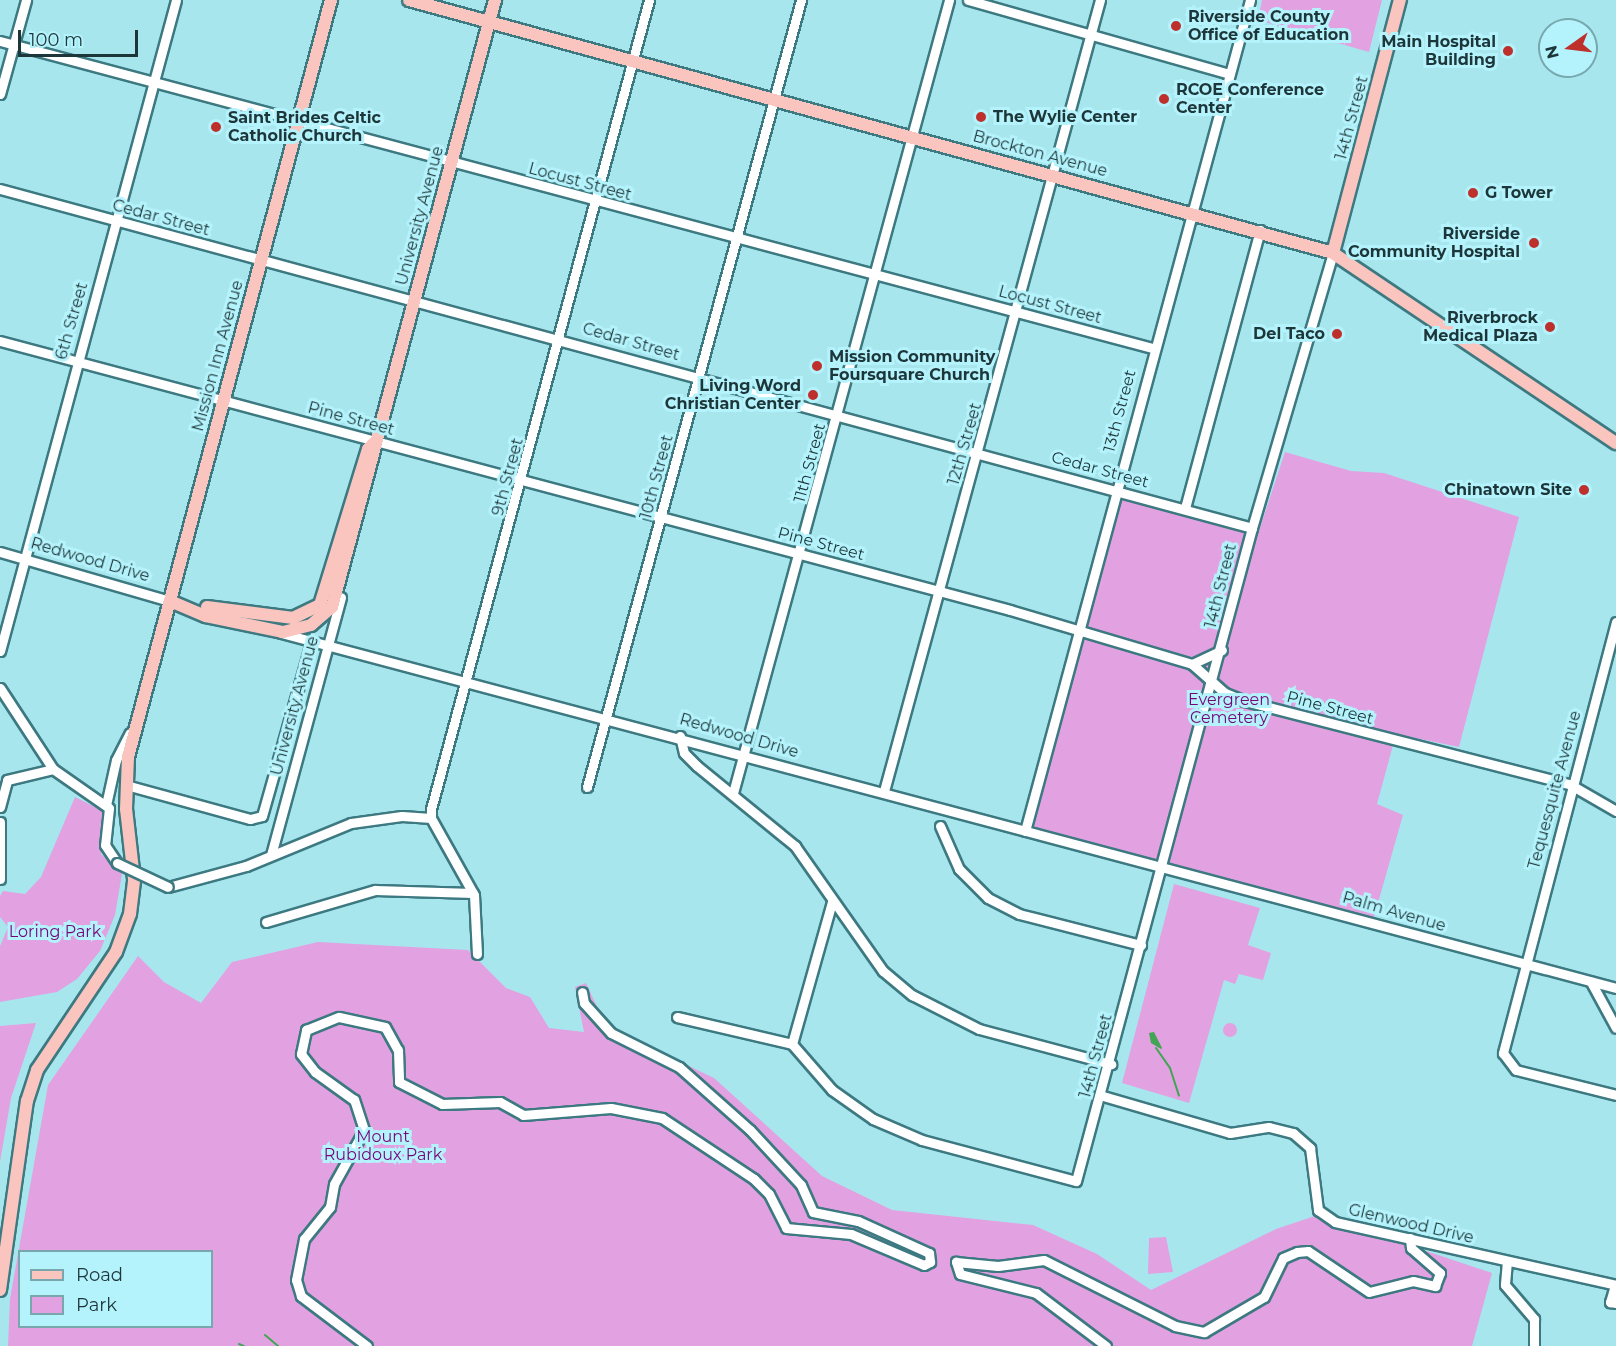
<!DOCTYPE html>
<html>
<head>
<meta charset="utf-8">
<style>
  body { margin:0 }
  #map { position:relative; width:1616px; height:1346px; overflow:hidden; background:#a8e6ee; font-family:Montserrat,sans-serif }
  div>[style] { position:absolute }
  [style*='--x'] { left:calc(var(--x)*1px); top:calc(var(--y)*1px); width:calc(var(--w)*1px); rotate:calc(var(--a)*1deg) }
  .green>* { inset:0; background:#e2a1e1 }
  .round { border-radius:50% }
  .water>* { inset:0; background:#41a553 }
  .stream>* { height:2px; margin:-1px; padding:0 1px; transform-origin:1px; border-radius:1px; background:#41a553 }
  .roads { filter:drop-shadow(2px 0 #3d7981) drop-shadow(-2px 0 #3d7981) drop-shadow(0 2px #3d7981) drop-shadow(0 -2px #3d7981) }
  .minor>* { height:9px; margin:-4.5px; padding:0 4.5px; transform-origin:4.5px; border-radius:4.5px; background:#fff }
  .major>* { height:12px; margin:-6px; padding:0 6px; transform-origin:6px; border-radius:6px; background:#fac5be }
  .bridges { filter:drop-shadow(2px 0 #3d7981) drop-shadow(-2px 0 #3d7981) drop-shadow(0 2px #3d7981) drop-shadow(0 -2px #3d7981) }
  .minor-bridge>* { height:9px; margin:-4.5px; padding:0 4.5px; transform-origin:4.5px; border-radius:4.5px; background:#fff }
  .dots>* { width:16px; height:16px; translate:-50% -50%; box-sizing:border-box; border:3px solid #b5f3fc; border-radius:50% }
  span { translate:-50% -50%; white-space:nowrap; text-align:center; line-height:1.15; -webkit-text-stroke:6px #b5f3fc; paint-order:stroke }
  .poi-label { font-size:16px; color:#1d3639; font-weight:700 }
  .left { translate:0 -50%; text-align:left }
  .right { translate:-100% -50%; text-align:right }
  .street-label { font-size:16px; color:#1d3639 }
  .park-label { font-size:16px; color:#760579 }
  .legend { position:absolute; left:18px; top:1250px; width:195px; height:78px; box-sizing:border-box; background:#b5f3fc; border:2px solid #78a7ae; margin:0; padding:8px 10px; list-style:none; font-size:18px; color:#1d3639 }
  .legend li { display:flex; align-items:center; gap:12px; height:30px }
  .legend b { width:30px; border:2px solid #78a7ae }
  .north { position:absolute; left:1538px; top:18px; width:60px; height:60px; box-sizing:border-box; background:#b5f3fc; border:2px solid #78a7ae; border-radius:50%; rotate:256deg; font-size:16px; font-weight:700; line-height:24px; text-align:center; color:#1d3639 }
  .north::after { content:''; display:block; margin:auto; width:21px; height:27px; background:#be302c; clip-path:polygon(50% 0,100% 100%,50% 72%,0 100%) }
  .scale { position:absolute; left:18px; top:30px; width:120px; height:27px; box-sizing:border-box; border:3px solid #1d3639; border-top:0; padding-left:8px; font-size:18px; line-height:21px; white-space:nowrap; color:#1d3639; -webkit-text-stroke:4px #b5f3fc; paint-order:stroke }
</style>
</head>
<body>
<div id="map">
  <div class="green">
    <i style="clip-path:polygon(1262px 0,1382px 0,1369px 52px,1258px 20px)"></i>
    <i style="clip-path:polygon(1285px 452px,1351px 471px,1384px 473px,1519px 517px,1459px 747px,1396px 734px,1377px 804px,1403px 815px,1374px 917px,1021px 829px,1113px 490px,1231px 526px,1256px 540px)"></i>
    <i style="clip-path:polygon(75px 797px,105px 812px,101px 854px,122px 874px,115px 915px,100px 951px,77px 979px,57px 992px,0 1002px,0 946px,8px 927px,0 917px,0 896px,3px 891px,25px 894px,41px 877px)"></i>
    <i style="clip-path:polygon(1174px 884px,1260px 908px,1248px 945px,1271px 953px,1263px 980px,1239px 974px,1235px 984px,1224px 980px,1189px 1103px,1122px 1083px)"></i>
    <i style="clip-path:polygon(evenodd,318px 942px,468px 950px,506px 988px,530px 997px,549px 1028px,584px 1032px,575px 987px,586px 983px,603px 1020px,614px 1030px,714px 1078px,822px 1176px,892px 1210px,1033px 1225px,1097px 1254px,1151px 1290px,1276px 1229px,1318px 1215px,1492px 1273px,1472px 1346px,8px 1346px,10px 1299px,48px 1085px,138px 956px,164px 982px,201px 1003px,232px 962px,318px 942px,20px 1252px,212px 1252px,212px 1326px,20px 1326px,20px 1252px)"></i>
    <i class="round" style="left:1223px;top:1023px;width:14px;height:14px"></i>
    <i style="clip-path:polygon(36px 1023px,11px 1098px,0 1162px,0 1026px)"></i>
    <i style="clip-path:polygon(1166px 1237px,1173px 1272px,1148px 1274px,1149px 1238px)"></i>
  </div>
  <div class="water">
    <i style="clip-path:polygon(1154px 1032px,1162px 1048px,1161px 1049px,1151px 1043px,1149px 1033px)"></i>
  </div>
  <div class="stream">
    <i style="--x:1156;--y:1048;--w:24;--a:55"></i>
    <i style="--x:1170;--y:1068;--w:29;--a:72"></i>
    <i style="--x:265;--y:1335;--w:17;--a:40"></i>
    <i style="--x:239;--y:1344;--w:5;--a:22"></i>
  </div>
  <div class="roads">
    <div class="minor">
      <i style="--x:968;--y:0;--w:271;--a:15.8"></i>
      <i style="--x:0;--y:41;--w:1192;--a:14.92"></i>
      <i style="--x:0;--y:94;--w:98;--a:-74.5"></i>
      <i style="--x:0;--y:189;--w:1297;--a:15.15"></i>
      <i style="--x:0;--y:341;--w:1045;--a:14.91"></i>
      <i style="--x:1010;--y:610;--w:190;--a:16.5"></i>
      <i style="--x:1192;--y:664;--w:44;--a:41.3"></i>
      <i style="--x:1225;--y:693;--w:22;--a:22"></i>
      <i style="--x:1245;--y:701;--w:337;--a:14.4"></i>
      <i style="--x:1571;--y:785;--w:52;--a:30"></i>
      <i style="--x:1185;--y:508;--w:288;--a:-74.9"></i>
      <i style="--x:0;--y:552;--w:177;--a:16.1"></i>
      <i style="--x:1616;--y:622;--w:446;--a:104.7"></i>
      <i style="--x:1503;--y:1053;--w:21;--a:53"></i>
      <i style="--x:1516;--y:1070;--w:103;--a:14"></i>
      <i style="--x:281;--y:633;--w:1381;--a:14.89"></i>
      <i style="--x:0;--y:651;--w:674;--a:-74.87"></i>
      <i style="--x:1192;--y:664;--w:33;--a:-25"></i>
      <i style="--x:0;--y:688;--w:97;--a:56.8"></i>
      <i style="--x:53;--y:769;--w:68;--a:34.9"></i>
      <i style="--x:109;--y:808;--w:37;--a:96"></i>
      <i style="--x:105;--y:845;--w:22;--a:56"></i>
      <i style="--x:680;--y:736;--w:17;--a:77"></i>
      <i style="--x:684;--y:753;--w:18;--a:45"></i>
      <i style="--x:697;--y:766;--w:127;--a:39.2"></i>
      <i style="--x:795;--y:846;--w:153;--a:54.9"></i>
      <i style="--x:883;--y:971;--w:38;--a:40"></i>
      <i style="--x:912;--y:995;--w:75;--a:26.9"></i>
      <i style="--x:979;--y:1029;--w:137;--a:14.9"></i>
      <i style="--x:126;--y:785;--w:129;--a:15.3"></i>
      <i style="--x:250;--y:819;--w:12;--a:-14"></i>
      <i style="--x:262;--y:816;--w:180;--a:-74.2"></i>
      <i style="--x:587;--y:787;--w:816;--a:-74.79"></i>
      <i style="--x:884;--y:791;--w:820;--a:-74.73"></i>
      <i style="--x:733;--y:793;--w:822;--a:-74.76"></i>
      <i style="--x:106;--y:805;--w:46;--a:-77.5"></i>
      <i style="--x:116;--y:760;--w:30;--a:-63"></i>
      <i style="--x:0;--y:807;--w:28;--a:-75"></i>
      <i style="--x:7;--y:780;--w:47;--a:-13.4"></i>
      <i style="--x:0;--y:822;--w:57;--a:90"></i>
      <i style="--x:940;--y:826;--w:47;--a:66.2"></i>
      <i style="--x:959;--y:869;--w:41;--a:45"></i>
      <i style="--x:988;--y:898;--w:35;--a:27"></i>
      <i style="--x:1019;--y:914;--w:126;--a:14.3"></i>
      <i style="--x:1025;--y:831;--w:861;--a:-74.85"></i>
      <i style="--x:271;--y:855;--w:267;--a:-74.8"></i>
      <i style="--x:168;--y:887;--w:81;--a:-15.1"></i>
      <i style="--x:246;--y:866;--w:113;--a:-22.3"></i>
      <i style="--x:351;--y:823;--w:51;--a:-7.8"></i>
      <i style="--x:402;--y:816;--w:29;--a:4"></i>
      <i style="--x:266;--y:922;--w:114;--a:-16.4"></i>
      <i style="--x:375;--y:890;--w:98;--a:1.8"></i>
      <i style="--x:477;--y:954;--w:59;--a:-92.9"></i>
      <i style="--x:474;--y:895;--w:88;--a:-119.2"></i>
      <i style="--x:431;--y:818;--w:9;--a:-90"></i>
      <i style="--x:431;--y:809;--w:838;--a:-74.92"></i>
      <i style="--x:1591;--y:982;--w:52;--a:61.5"></i>
      <i style="--x:677;--y:1017;--w:118;--a:13.2"></i>
      <i style="--x:792;--y:1044;--w:61;--a:49"></i>
      <i style="--x:832;--y:1090;--w:50;--a:35.3"></i>
      <i style="--x:873;--y:1119;--w:53;--a:23.2"></i>
      <i style="--x:922;--y:1140;--w:159;--a:14.9"></i>
      <i style="--x:1076;--y:1181;--w:676;--a:-74.92"></i>
      <i style="--x:1252;--y:528;--w:287;--a:-73.6"></i>
      <i style="--x:792;--y:1044;--w:148;--a:-74.3"></i>
      <i style="--x:1103;--y:1096;--w:132;--a:16.2"></i>
      <i style="--x:1230;--y:1133;--w:39;--a:-9"></i>
      <i style="--x:1269;--y:1127;--w:25;--a:14"></i>
      <i style="--x:1293;--y:1133;--w:23;--a:41"></i>
      <i style="--x:1310;--y:1148;--w:63;--a:82.6"></i>
      <i style="--x:1318;--y:1210;--w:21;--a:35"></i>
      <i style="--x:1335;--y:1222;--w:288;--a:12.6"></i>
      <i style="--x:1507;--y:1261;--w:24;--a:95"></i>
      <i style="--x:1505;--y:1285;--w:45;--a:49.5"></i>
      <i style="--x:1534;--y:1319;--w:27;--a:90"></i>
      <i style="--x:1615;--y:1285;--w:18;--a:106"></i>
      <i style="--x:1610;--y:1302;--w:6;--a:9"></i>
      <i style="--x:367;--y:1346;--w:83;--a:-142.9"></i>
      <i style="--x:301;--y:1296;--w:17;--a:-107"></i>
      <i style="--x:296;--y:1280;--w:42;--a:-79"></i>
      <i style="--x:304;--y:1239;--w:41;--a:-50.9"></i>
      <i style="--x:330;--y:1207;--w:23;--a:-80"></i>
      <i style="--x:334;--y:1184;--w:62;--a:-60.9"></i>
      <i style="--x:364;--y:1130;--w:32;--a:-108"></i>
      <i style="--x:354;--y:1100;--w:48;--a:-144.3"></i>
      <i style="--x:315;--y:1072;--w:23;--a:-128"></i>
      <i style="--x:301;--y:1054;--w:25;--a:-78"></i>
      <i style="--x:306;--y:1030;--w:35;--a:-22"></i>
      <i style="--x:339;--y:1017;--w:47;--a:12.3"></i>
      <i style="--x:385;--y:1027;--w:26;--a:61"></i>
      <i style="--x:398;--y:1050;--w:32;--a:88"></i>
      <i style="--x:399;--y:1082;--w:48;--a:27.1"></i>
      <i style="--x:442;--y:1104;--w:58;--a:-2"></i>
      <i style="--x:500;--y:1102;--w:26;--a:29"></i>
      <i style="--x:523;--y:1115;--w:88;--a:-4.5"></i>
      <i style="--x:611;--y:1108;--w:52;--a:11.1"></i>
      <i style="--x:662;--y:1118;--w:110;--a:33.5"></i>
      <i style="--x:754;--y:1179;--w:21;--a:45"></i>
      <i style="--x:769;--y:1194;--w:38;--a:63"></i>
      <i style="--x:786;--y:1228;--w:65;--a:5.3"></i>
      <i style="--x:851;--y:1234;--w:79;--a:23"></i>
      <i style="--x:924;--y:1265;--w:7;--a:-27"></i>
      <i style="--x:930;--y:1262;--w:9;--a:-96"></i>
      <i style="--x:929;--y:1253;--w:78;--a:-155.7"></i>
      <i style="--x:858;--y:1221;--w:46;--a:-168.7"></i>
      <i style="--x:813;--y:1212;--w:30;--a:-114"></i>
      <i style="--x:801;--y:1185;--w:75;--a:-132.8"></i>
      <i style="--x:750;--y:1130;--w:95;--a:-138.4"></i>
      <i style="--x:679;--y:1067;--w:76;--a:-153.4"></i>
      <i style="--x:611;--y:1033;--w:40;--a:-132"></i>
      <i style="--x:584;--y:1003;--w:11;--a:-100"></i>
      <i style="--x:1106;--y:1346;--w:88;--a:-142.9"></i>
      <i style="--x:1036;--y:1293;--w:78;--a:-166"></i>
      <i style="--x:960;--y:1274;--w:13;--a:-108"></i>
      <i style="--x:956;--y:1262;--w:42;--a:5.4"></i>
      <i style="--x:998;--y:1266;--w:46;--a:-7.4"></i>
      <i style="--x:1044;--y:1260;--w:147;--a:26.7"></i>
      <i style="--x:1175;--y:1326;--w:30;--a:12"></i>
      <i style="--x:1204;--y:1332;--w:69;--a:-30.3"></i>
      <i style="--x:1264;--y:1297;--w:43;--a:-64"></i>
      <i style="--x:1283;--y:1258;--w:15;--a:-23"></i>
      <i style="--x:1297;--y:1252;--w:11;--a:-5"></i>
      <i style="--x:1308;--y:1251;--w:73;--a:33.9"></i>
      <i style="--x:1369;--y:1292;--w:45;--a:-14"></i>
      <i style="--x:1413;--y:1281;--w:23;--a:13"></i>
      <i style="--x:1435;--y:1286;--w:14;--a:-69"></i>
      <i style="--x:1440;--y:1273;--w:38;--a:-139"></i>
      <i style="--x:1411;--y:1248;--w:10;--a:-96"></i>
    </div>
    <div class="major">
      <i style="--x:409;--y:0;--w:958;--a:15.31"></i>
      <i style="--x:1333;--y:253;--w:341;--a:33.9"></i>
      <i style="--x:1333;--y:253;--w:262;--a:-75.2"></i>
      <i style="--x:170;--y:601;--w:39;--a:23"></i>
      <i style="--x:206;--y:616;--w:79;--a:11.7"></i>
      <i style="--x:283;--y:632;--w:29;--a:-14"></i>
      <i style="--x:311;--y:625;--w:28;--a:-41"></i>
      <i style="--x:332;--y:607;--w:629;--a:-74.97"></i>
      <i style="--x:207;--y:607;--w:87;--a:7.3"></i>
      <i style="--x:293;--y:618;--w:30;--a:-26"></i>
      <i style="--x:320;--y:605;--w:163;--a:-72.9"></i>
      <i style="--x:368;--y:449;--w:11;--a:-45"></i>
      <i style="--x:0;--y:1290;--w:191;--a:-81.9"></i>
      <i style="--x:27;--y:1101;--w:33;--a:-72"></i>
      <i style="--x:37;--y:1070;--w:142;--a:-56.2"></i>
      <i style="--x:116;--y:952;--w:40;--a:-69.8"></i>
      <i style="--x:130;--y:914;--w:35;--a:-83"></i>
      <i style="--x:134;--y:879;--w:70;--a:-96.5"></i>
      <i style="--x:126;--y:809;--w:52;--a:-87.8"></i>
      <i style="--x:128;--y:757;--w:784;--a:-74.99"></i>
    </div>
  </div>
  <div class="bridges">
    <div class="minor-bridge">
      <i style="--x:117;--y:863;--w:56;--a:25.2"></i>
    </div>
  </div>
  <div class="dots">
    <i style="left:1176px;top:26px;background:#be302c"></i>
    <i style="left:1508px;top:51px;background:#be302c"></i>
    <i style="left:1164px;top:99px;background:#be302c"></i>
    <i style="left:981px;top:117px;background:#be302c"></i>
    <i style="left:216px;top:127px;background:#be302c"></i>
    <i style="left:1473px;top:193px;background:#be302c"></i>
    <i style="left:1534px;top:243px;background:#be302c"></i>
    <i style="left:1550px;top:327px;background:#be302c"></i>
    <i style="left:1337px;top:334px;background:#be302c"></i>
    <i style="left:817px;top:366px;background:#be302c"></i>
    <i style="left:813px;top:395px;background:#be302c"></i>
    <i style="left:1584px;top:490px;background:#be302c"></i>
  </div>
  <div class="poi-label">
    <span class="left" style="left:1188px;top:26px">Riverside County<br>Office of Education</span>
    <span class="right" style="left:1496px;top:51px">Main Hospital<br>Building</span>
    <span class="left" style="left:1176px;top:99px">RCOE Conference<br>Center</span>
    <span class="left" style="left:993px;top:117px">The Wylie Center</span>
    <span class="left" style="left:228px;top:127px">Saint Brides Celtic<br>Catholic Church</span>
    <span class="left" style="left:1485px;top:193px">G Tower</span>
    <span class="right" style="left:1520px;top:243px">Riverside<br>Community Hospital</span>
    <span class="right" style="left:1538px;top:327px">Riverbrock<br>Medical Plaza</span>
    <span class="right" style="left:1325px;top:334px">Del Taco</span>
    <span class="left" style="left:829px;top:366px">Mission Community<br>Foursquare Church</span>
    <span class="right" style="left:801px;top:395px">Living Word<br>Christian Center</span>
    <span class="right" style="left:1572px;top:490px">Chinatown Site</span>
  </div>
  <div class="street-label">
    <span style="left:1352px;top:118px;rotate:-75deg">14th Street</span>
    <span style="left:1040px;top:154px;rotate:15deg">Brockton Avenue</span>
    <span style="left:580px;top:182px;rotate:15deg">Locust Street</span>
    <span style="left:420px;top:216px;rotate:-75deg">University Avenue</span>
    <span style="left:161px;top:218px;rotate:15deg">Cedar Street</span>
    <span style="left:1050px;top:305px;rotate:15deg">Locust Street</span>
    <span style="left:72px;top:321px;rotate:-74deg">6th Street</span>
    <span style="left:631px;top:342px;rotate:16deg">Cedar Street</span>
    <span style="left:218px;top:356px;rotate:-75deg">Mission Inn Avenue</span>
    <span style="left:1120px;top:411px;rotate:-75deg">13th Street</span>
    <span style="left:351px;top:419px;rotate:15deg">Pine Street</span>
    <span style="left:965px;top:444px;rotate:-74deg">12th Street</span>
    <span style="left:810px;top:463px;rotate:-75deg">11th Street</span>
    <span style="left:1100px;top:470px;rotate:15deg">Cedar Street</span>
    <span style="left:508px;top:477px;rotate:-75deg">9th Street</span>
    <span style="left:657px;top:477px;rotate:-75deg">10th Street</span>
    <span style="left:821px;top:544px;rotate:15deg">Pine Street</span>
    <span style="left:90px;top:560px;rotate:16deg">Redwood Drive</span>
    <span style="left:1221px;top:586px;rotate:-76deg">14th Street</span>
    <span style="left:295px;top:706px;rotate:-75deg">University Avenue</span>
    <span style="left:1330px;top:708px;rotate:15deg">Pine Street</span>
    <span style="left:739px;top:736px;rotate:16deg">Redwood Drive</span>
    <span style="left:1555px;top:790px;rotate:-75deg">Tequesquite Avenue</span>
    <span style="left:1394px;top:912px;rotate:16deg">Palm Avenue</span>
    <span style="left:1096px;top:1056px;rotate:-75deg">14th Street</span>
    <span style="left:1411px;top:1224px;rotate:13deg">Glenwood Drive</span>
  </div>
  <div class="park-label">
    <span style="left:1229px;top:709px">Evergreen<br>Cemetery</span>
    <span style="left:55px;top:932px">Loring Park</span>
    <span style="left:383px;top:1146px">Mount<br>Rubidoux Park</span>
  </div>
  <ul class="legend">
  <li><b style="height:8px;background:#fac5be"></b>Road</li>
  <li><b style="height:16px;background:#e2a1e1"></b>Park</li>
  </ul>
  <div class="north">N</div>
  <div class="scale">100 m</div>
</div>
</body>
</html>
